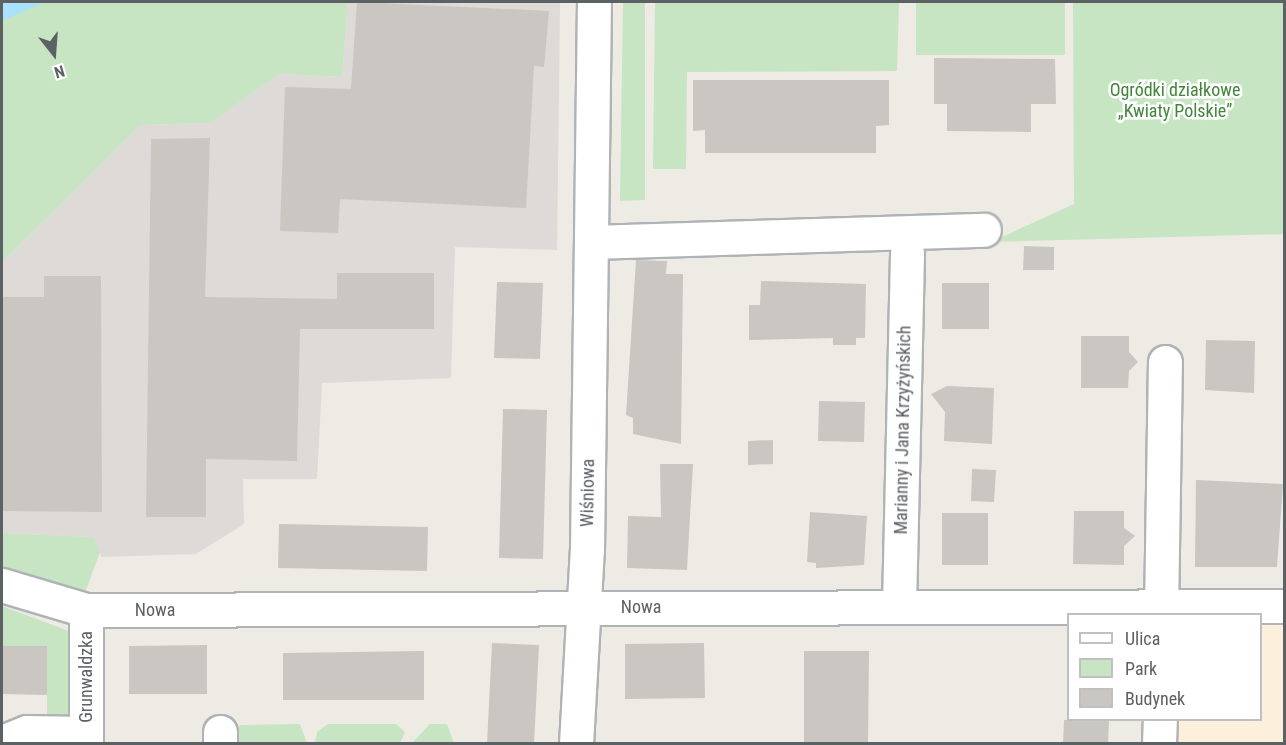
<!DOCTYPE html>
<html>
<head>
<meta charset="utf-8">
<style>
  body { margin:0 }
  #map { position:relative; width:1286px; height:745px; overflow:hidden; background:#eeebe5; font-family:"Roboto Condensed",sans-serif }
  div>[style] { position:absolute }
  [style*='--x'] { left:calc(var(--x)*1px); top:calc(var(--y)*1px); width:calc(var(--w)*1px); rotate:calc(var(--a)*1deg) }
  .commercial>* { inset:0; background:#fcf0dc }
  .industrial>* { inset:0; background:#dddad7 }
  .green>* { inset:0; background:#c7e4c3 }
  .water>* { inset:0; background:#a9e2fa }
  .building>* { inset:0; background:#cac6c2 }
  .roads { filter:drop-shadow(2px 0 #b0b3b6) drop-shadow(-2px 0 #b0b3b6) drop-shadow(0 2px #b0b3b6) drop-shadow(0 -2px #b0b3b6) }
  .minor>* { height:33px; margin:-16.5px; padding:0 16.5px; transform-origin:16.5px; border-radius:16.5px; background:#fff }
  span { translate:-50% -50%; white-space:nowrap; text-align:center; line-height:1.15; -webkit-text-stroke:5px #fff; paint-order:stroke }
  .park-label { font-size:18px; color:#42853b }
  .street-label { font-size:18px; color:#5c6164 }
  .frame { position:absolute; inset:0; border:3px solid #5c6164; pointer-events:none }
  .legend { position:absolute; left:1067px; top:613px; width:195px; height:108px; box-sizing:border-box; background:#fff; border:2px solid #bec0c1; margin:0; padding:8px 10px; list-style:none; font-size:18px; color:#5c6164 }
  .legend li { display:flex; align-items:center; gap:12px; height:30px }
  .legend b { width:30px; border:2px solid #bec0c1 }
  .north { position:absolute; left:24px; top:24px; width:60px; height:60px; -webkit-text-stroke:4px #fff; paint-order:stroke; rotate:163deg; font-size:16px; font-weight:700; line-height:24px; text-align:center; color:#5c6164 }
  .north::after { content:''; display:block; margin:auto; width:21px; height:27px; background:#5c6164; clip-path:polygon(50% 0,100% 100%,50% 72%,0 100%) }
</style>
</head>
<body>
<div id="map">
  <div class="commercial">
    <i style="clip-path:polygon(1261px 615px,1284px 615px,1284px 743px,1168px 744px,1168px 720px,1260px 720px)"></i>
  </div>
  <div class="industrial">
    <i style="clip-path:polygon(348px 2px,560px 3px,557px 250px,455px 247px,451px 378px,322px 383px,317px 479px,243px 479px,244px 524px,196px 554px,102px 557px,92px 537px,2px 533px,2px 262px,140px 125px,210px 123px,278px 74px,342px 77px)"></i>
  </div>
  <div class="green">
    <i style="clip-path:polygon(2px 2px,348px 2px,342px 77px,279px 74px,210px 123px,140px 125px,2px 262px)"></i>
    <i style="clip-path:polygon(623px 2px,645px 2px,645px 200px,620px 201px)"></i>
    <i style="clip-path:polygon(655px 2px,899px 2px,897px 71px,687px 72px,686px 169px,653px 169px)"></i>
    <i style="clip-path:polygon(916px 2px,1065px 2px,1065px 55px,916px 55px)"></i>
    <i style="clip-path:polygon(1073px 2px,1284px 2px,1284px 234px,991px 242px,1074px 204px)"></i>
    <i style="clip-path:polygon(2px 533px,93px 537px,100px 552px,83px 598px,2px 573px)"></i>
    <i style="clip-path:polygon(2px 606px,74px 633px,69px 715px,47px 714px,47px 647px,2px 646px)"></i>
    <i style="clip-path:polygon(300px 724px,307px 743px,230px 743px,240px 725px)"></i>
    <i style="clip-path:polygon(328px 724px,396px 724px,405px 732px,400px 743px,315px 743px,317px 732px)"></i>
    <i style="clip-path:polygon(430px 724px,447px 724px,454px 743px,412px 743px)"></i>
  </div>
  <div class="water">
    <i style="clip-path:polygon(2px 2px,45px 2px,2px 21px)"></i>
  </div>
  <div class="building">
    <i style="clip-path:polygon(357px 2px,549px 11px,544px 67px,534px 66px,526px 208px,340px 199px,338px 233px,280px 231px,285px 87px,351px 89px)"></i>
    <i style="clip-path:polygon(934px 58px,1055px 59px,1056px 104px,1031px 104px,1031px 132px,947px 131px,947px 104px,934px 104px)"></i>
    <i style="clip-path:polygon(693px 80px,889px 80px,889px 125px,876px 126px,876px 153px,705px 153px,705px 130px,693px 131px)"></i>
    <i style="clip-path:polygon(210px 138px,205px 297px,337px 299px,337px 273px,434px 273px,434px 329px,300px 329px,297px 461px,206px 459px,206px 517px,146px 517px,151px 139px)"></i>
    <i style="clip-path:polygon(1024px 246px,1054px 247px,1054px 270px,1023px 270px)"></i>
    <i style="clip-path:polygon(636px 260px,667px 261px,666px 274px,683px 274px,681px 444px,633px 434px,633px 418px,626px 415px)"></i>
    <i style="clip-path:polygon(44px 276px,101px 276px,102px 512px,2px 511px,2px 297px,44px 297px)"></i>
    <i style="clip-path:polygon(761px 281px,866px 284px,865px 338px,856px 338px,856px 345px,833px 345px,833px 338px,749px 340px,749px 305px,760px 305px)"></i>
    <i style="clip-path:polygon(497px 282px,543px 283px,540px 359px,494px 358px)"></i>
    <i style="clip-path:polygon(942px 283px,989px 283px,989px 329px,942px 329px)"></i>
    <i style="clip-path:polygon(1081px 336px,1129px 336px,1129px 352px,1138px 362px,1129px 371px,1128px 388px,1081px 388px)"></i>
    <i style="clip-path:polygon(1206px 340px,1255px 341px,1254px 393px,1205px 390px)"></i>
    <i style="clip-path:polygon(947px 386px,994px 388px,992px 444px,944px 441px,945px 412px,931px 394px)"></i>
    <i style="clip-path:polygon(819px 401px,865px 402px,864px 442px,818px 441px)"></i>
    <i style="clip-path:polygon(503px 409px,547px 410px,543px 559px,499px 558px)"></i>
    <i style="clip-path:polygon(773px 440px,773px 464px,748px 465px,748px 441px)"></i>
    <i style="clip-path:polygon(660px 464px,693px 464px,687px 570px,627px 568px,628px 516px,661px 517px)"></i>
    <i style="clip-path:polygon(972px 469px,996px 470px,994px 502px,971px 501px)"></i>
    <i style="clip-path:polygon(1196px 480px,1283px 484px,1277px 567px,1195px 567px)"></i>
    <i style="clip-path:polygon(1074px 511px,1124px 511px,1124px 528px,1135px 536px,1124px 546px,1124px 565px,1073px 564px)"></i>
    <i style="clip-path:polygon(810px 512px,867px 516px,864px 565px,816px 568px,816px 563px,807px 562px)"></i>
    <i style="clip-path:polygon(942px 513px,988px 513px,988px 565px,942px 565px)"></i>
    <i style="clip-path:polygon(279px 524px,428px 527px,427px 571px,278px 568px)"></i>
    <i style="clip-path:polygon(492px 643px,539px 645px,534px 744px,487px 744px)"></i>
    <i style="clip-path:polygon(704px 643px,705px 698px,625px 699px,625px 644px)"></i>
    <i style="clip-path:polygon(207px 645px,207px 694px,129px 694px,129px 646px)"></i>
    <i style="clip-path:polygon(2px 646px,47px 646px,47px 695px,2px 694px)"></i>
    <i style="clip-path:polygon(424px 651px,424px 700px,283px 700px,283px 653px)"></i>
    <i style="clip-path:polygon(804px 651px,869px 651px,868px 744px,804px 744px)"></i>
    <i style="clip-path:polygon(1064px 720px,1109px 720px,1108px 744px,1063px 744px)"></i>
  </div>
  <div class="roads">
    <div class="minor">
      <i style="--x:592;--y:242;--w:392;--a:-1.8"></i>
      <i style="--x:2;--y:585;--w:88;--a:16.6"></i>
      <i style="--x:86;--y:610;--w:1198;--a:-0.19"></i>
      <i style="--x:899;--y:607;--w:354;--a:-88.7"></i>
      <i style="--x:1161;--y:614;--w:252;--a:-89.1"></i>
      <i style="--x:220;--y:732;--w:12;--a:90"></i>
      <i style="--x:2;--y:742;--w:27;--a:-22"></i>
      <i style="--x:27;--y:732;--w:59;--a:1"></i>
      <i style="--x:86;--y:744;--w:134;--a:-90"></i>
      <i style="--x:576;--y:744;--w:194;--a:-86.8"></i>
      <i style="--x:587;--y:550;--w:548;--a:-89.27"></i>
      <i style="--x:1159;--y:744;--w:24;--a:-88"></i>
    </div>
  </div>
  <div class="park-label">
    <span style="left:1175px;top:101px">Ogródki działkowe<br>„Kwiaty Polskie”</span>
  </div>
  <div class="street-label">
    <span style="left:903px;top:430px;rotate:-89deg">Marianny i Jana Krzyżyńskich</span>
    <span style="left:588px;top:493px;rotate:-89deg">Wiśniowa</span>
    <span style="left:641px;top:607px">Nowa</span>
    <span style="left:155px;top:610px">Nowa</span>
    <span style="left:86px;top:677px;rotate:-90deg">Grunwaldzka</span>
  </div>
  <div class="frame"></div>
  <ul class="legend">
  <li><b style="height:8px;background:#fff"></b>Ulica</li>
  <li><b style="height:16px;background:#c7e4c3"></b>Park</li>
  <li><b style="height:16px;background:#cac6c2"></b>Budynek</li>
  </ul>
  <div class="north">N</div>
</div>
</body>
</html>
